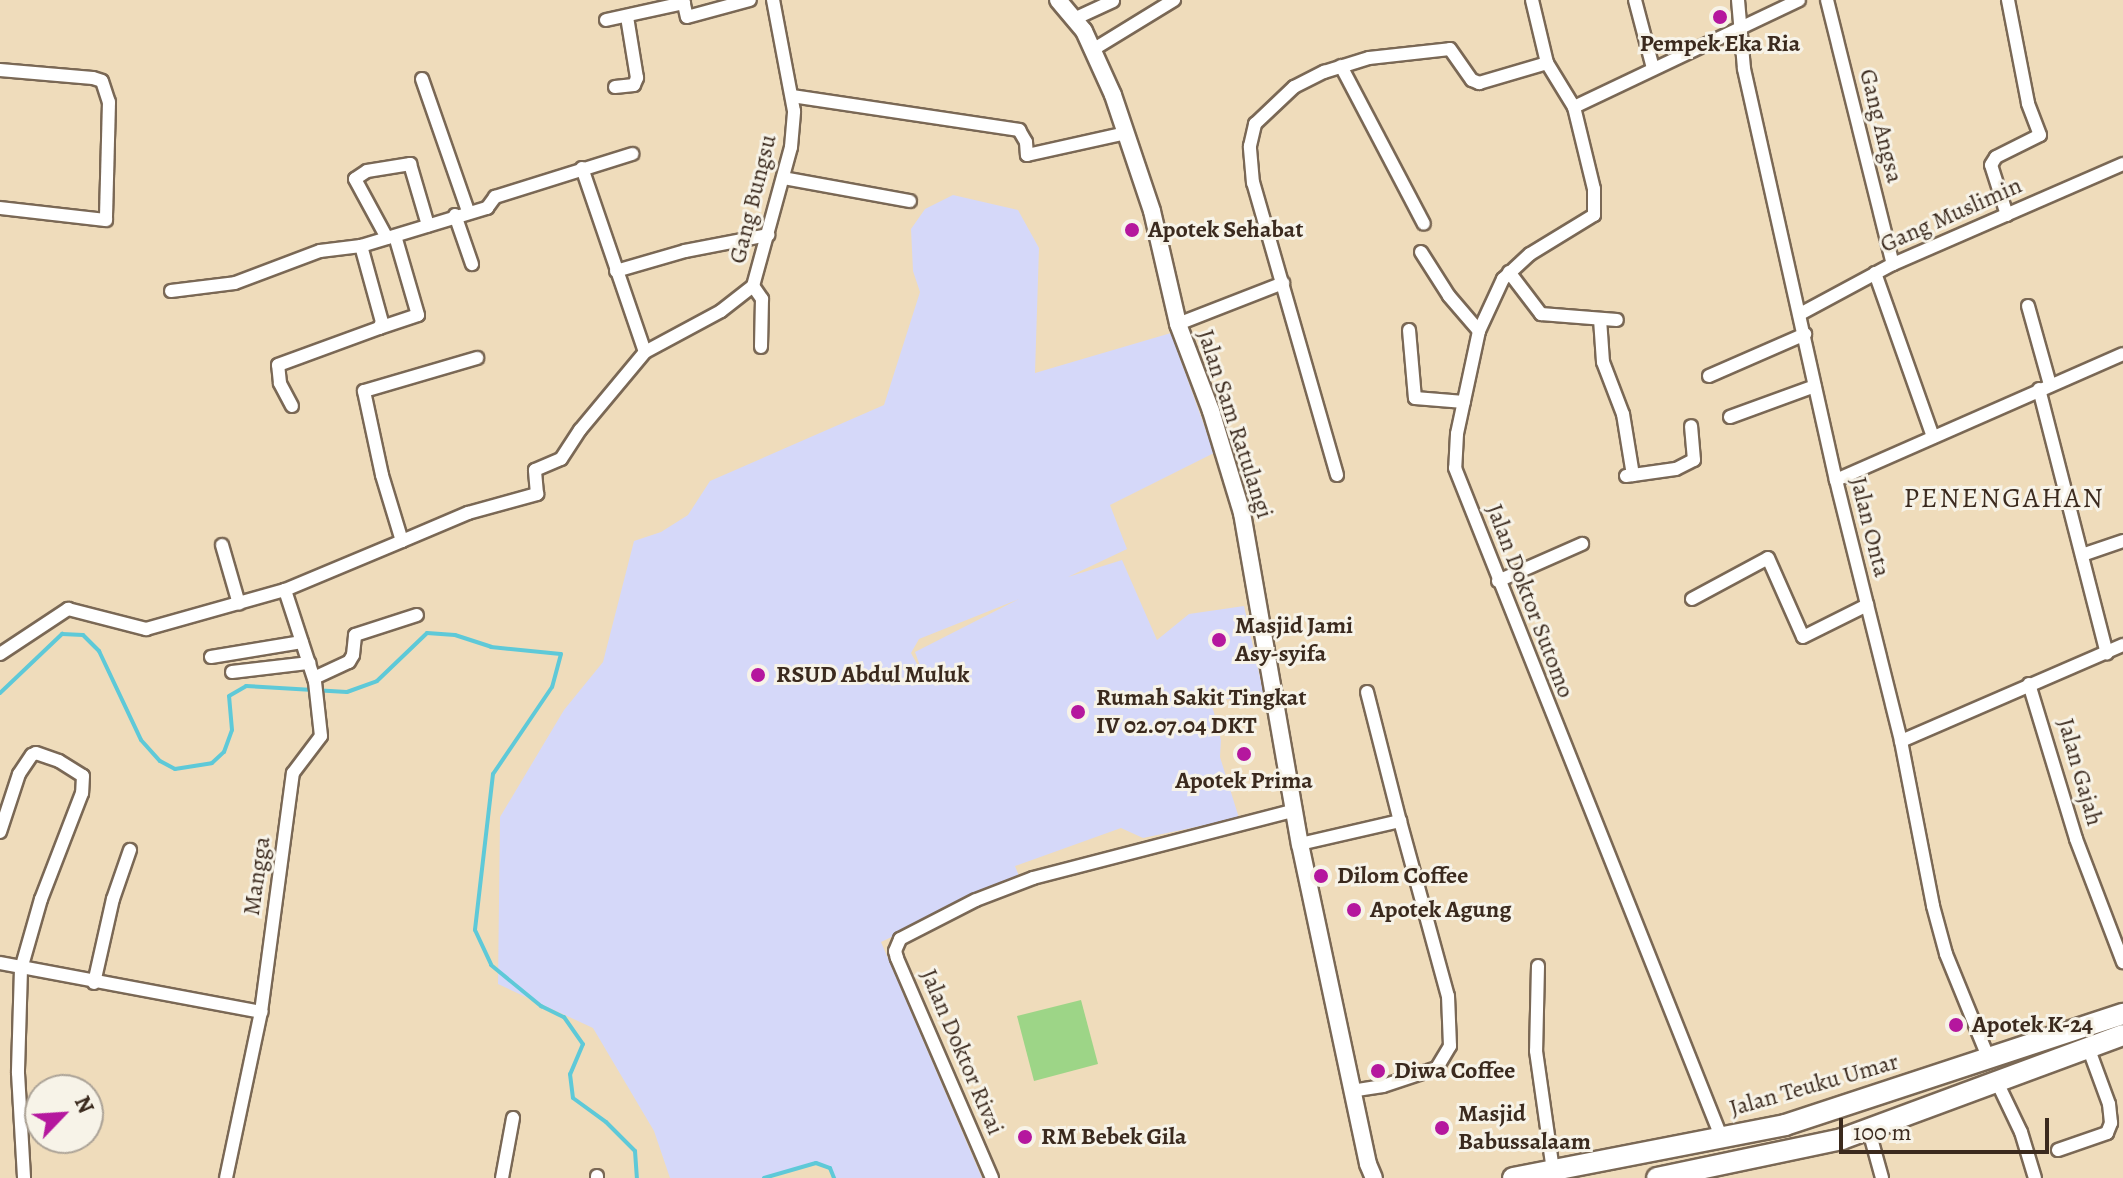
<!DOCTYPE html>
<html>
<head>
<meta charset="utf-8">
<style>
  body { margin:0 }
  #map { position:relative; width:2123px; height:1178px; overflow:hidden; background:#efdcbb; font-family:Alegreya,serif }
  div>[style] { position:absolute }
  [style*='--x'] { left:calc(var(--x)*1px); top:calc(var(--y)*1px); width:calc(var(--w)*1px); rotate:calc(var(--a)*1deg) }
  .built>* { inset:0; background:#d5d8f9 }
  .green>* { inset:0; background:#9dd587 }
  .stream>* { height:4px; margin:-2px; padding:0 2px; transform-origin:2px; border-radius:2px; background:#5ec9d8 }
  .roads { filter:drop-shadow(2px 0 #7a6855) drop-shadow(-2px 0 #7a6855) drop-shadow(0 2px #7a6855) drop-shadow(0 -2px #7a6855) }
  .minor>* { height:12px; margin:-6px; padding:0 6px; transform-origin:6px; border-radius:6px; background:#fff }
  .tertiary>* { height:16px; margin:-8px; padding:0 8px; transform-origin:8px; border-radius:8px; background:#fff }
  .trunk>* { height:20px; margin:-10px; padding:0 10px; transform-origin:10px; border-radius:10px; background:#fff }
  .dots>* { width:22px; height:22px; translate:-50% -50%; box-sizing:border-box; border:4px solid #f7f3e8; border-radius:50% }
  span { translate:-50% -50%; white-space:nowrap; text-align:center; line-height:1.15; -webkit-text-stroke:6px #f7f3e8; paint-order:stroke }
  .poi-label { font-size:24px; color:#3b2a1e; font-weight:700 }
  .left { translate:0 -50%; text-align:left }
  .street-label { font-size:24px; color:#3b2a1e }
  .quarter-label { font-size:28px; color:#3b2a1e; letter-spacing:2px }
  .north { position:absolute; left:24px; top:1074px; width:80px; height:80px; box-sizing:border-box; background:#f7f3e8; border:2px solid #aca397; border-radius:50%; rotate:65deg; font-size:22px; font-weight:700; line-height:32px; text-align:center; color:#3b2a1e }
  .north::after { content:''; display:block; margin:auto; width:28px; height:36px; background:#b5179e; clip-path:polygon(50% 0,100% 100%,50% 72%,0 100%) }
  .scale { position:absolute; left:1839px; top:1118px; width:210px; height:36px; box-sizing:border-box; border:4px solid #3b2a1e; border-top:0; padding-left:10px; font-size:24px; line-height:28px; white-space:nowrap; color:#3b2a1e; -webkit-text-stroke:6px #f7f3e8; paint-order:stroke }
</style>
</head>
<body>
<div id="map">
  <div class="built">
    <i style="clip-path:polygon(evenodd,953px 195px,1018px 210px,1039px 248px,1035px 373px,1171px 333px,1214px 453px,1110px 505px,1127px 549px,1068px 577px,1122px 560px,1157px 640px,1189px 614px,1244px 606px,1264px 695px,1211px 701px,1221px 740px,1220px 757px,1239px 818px,1143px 838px,1121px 828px,1015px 866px,1019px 876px,881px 942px,982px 1178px,834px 1178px,830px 1168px,816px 1163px,764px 1178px,670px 1178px,654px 1131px,593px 1028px,498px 984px,500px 817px,564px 710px,603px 662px,634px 541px,661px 532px,688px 515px,710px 481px,884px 405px,920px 292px,913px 271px,911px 229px,925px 209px,953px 195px,1019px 599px,915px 652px,924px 677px,911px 653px,919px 639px,1019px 599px)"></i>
  </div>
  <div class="green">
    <i style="clip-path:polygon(1081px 1000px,1098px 1064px,1034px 1081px,1017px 1016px)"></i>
  </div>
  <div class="stream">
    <i style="--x:0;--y:693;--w:86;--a:-43.6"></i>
    <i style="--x:62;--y:634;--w:21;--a:3"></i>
    <i style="--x:83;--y:635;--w:23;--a:45"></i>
    <i style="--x:99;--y:651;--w:98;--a:64.7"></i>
    <i style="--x:141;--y:740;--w:28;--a:48"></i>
    <i style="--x:160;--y:761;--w:17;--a:28"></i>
    <i style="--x:175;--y:769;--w:37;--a:-9"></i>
    <i style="--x:212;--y:763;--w:16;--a:-43"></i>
    <i style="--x:224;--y:752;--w:23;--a:-70"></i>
    <i style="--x:232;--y:730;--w:34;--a:-95"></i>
    <i style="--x:229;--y:696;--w:20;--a:-30"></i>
    <i style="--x:246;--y:686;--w:101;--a:3.4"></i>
    <i style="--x:347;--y:692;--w:32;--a:-20"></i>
    <i style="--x:377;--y:681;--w:69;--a:-43.8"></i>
    <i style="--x:427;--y:633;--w:28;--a:4"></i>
    <i style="--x:455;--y:635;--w:38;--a:18"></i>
    <i style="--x:491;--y:647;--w:70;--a:5.7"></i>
    <i style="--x:561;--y:654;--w:34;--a:105"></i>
    <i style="--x:552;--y:687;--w:105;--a:124.1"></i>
    <i style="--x:493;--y:774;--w:157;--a:96.6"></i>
    <i style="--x:475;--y:930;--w:38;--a:65"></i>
    <i style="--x:491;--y:965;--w:65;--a:39.4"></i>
    <i style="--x:541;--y:1006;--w:25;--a:26"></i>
    <i style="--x:564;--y:1017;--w:33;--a:55"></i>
    <i style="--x:583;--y:1044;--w:33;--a:113"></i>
    <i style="--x:570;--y:1074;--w:24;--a:83"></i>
    <i style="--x:573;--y:1098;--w:41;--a:36"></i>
    <i style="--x:606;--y:1122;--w:41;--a:45"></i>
    <i style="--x:635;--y:1151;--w:27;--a:86"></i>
    <i style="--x:764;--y:1178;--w:54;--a:-16.1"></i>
    <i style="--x:816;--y:1163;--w:15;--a:20"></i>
    <i style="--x:830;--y:1168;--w:11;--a:68"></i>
  </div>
  <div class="roads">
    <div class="minor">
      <i style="--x:683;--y:0;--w:17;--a:77"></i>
      <i style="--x:687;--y:17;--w:65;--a:-15.1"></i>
      <i style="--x:1532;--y:0;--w:65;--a:76.6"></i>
      <i style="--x:1547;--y:63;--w:52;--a:58.5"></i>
      <i style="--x:1574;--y:107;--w:84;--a:76.3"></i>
      <i style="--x:1594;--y:189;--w:26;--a:90"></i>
      <i style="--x:1594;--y:215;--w:75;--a:148.6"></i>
      <i style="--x:1530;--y:254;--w:37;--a:137"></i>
      <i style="--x:1503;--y:279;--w:57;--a:114.8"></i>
      <i style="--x:1479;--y:331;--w:105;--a:102.1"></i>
      <i style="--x:1457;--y:434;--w:34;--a:93"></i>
      <i style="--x:1455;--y:468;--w:722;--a:68.3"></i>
      <i style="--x:1635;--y:0;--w:70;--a:75.2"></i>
      <i style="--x:1738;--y:0;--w:69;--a:85"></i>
      <i style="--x:1744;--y:69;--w:421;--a:77.4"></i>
      <i style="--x:1836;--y:480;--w:269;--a:76"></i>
      <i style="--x:1901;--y:741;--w:168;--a:79"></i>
      <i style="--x:1933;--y:906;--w:50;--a:74.8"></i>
      <i style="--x:1946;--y:954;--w:111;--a:67.8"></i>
      <i style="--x:1827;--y:0;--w:272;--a:76"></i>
      <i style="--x:1074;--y:19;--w:43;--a:-24.8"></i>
      <i style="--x:606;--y:20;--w:80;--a:-12.3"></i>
      <i style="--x:1094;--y:49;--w:94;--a:-31.5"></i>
      <i style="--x:1341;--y:66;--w:178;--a:62.3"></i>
      <i style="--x:0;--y:70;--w:93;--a:4.9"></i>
      <i style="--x:93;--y:78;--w:9;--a:18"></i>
      <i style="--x:102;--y:81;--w:22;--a:72"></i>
      <i style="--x:109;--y:102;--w:118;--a:91.5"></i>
      <i style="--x:106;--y:220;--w:107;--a:-173.5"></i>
      <i style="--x:422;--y:79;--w:140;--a:70.8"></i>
      <i style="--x:615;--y:87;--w:19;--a:-6"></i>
      <i style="--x:634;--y:85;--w:8;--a:-67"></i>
      <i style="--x:637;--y:78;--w:62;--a:-99.3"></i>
      <i style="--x:792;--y:96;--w:230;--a:8.5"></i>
      <i style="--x:1019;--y:130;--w:14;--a:60"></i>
      <i style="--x:1026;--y:142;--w:13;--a:86"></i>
      <i style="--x:1027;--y:155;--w:101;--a:-12.5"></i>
      <i style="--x:1574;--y:107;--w:249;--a:-25.4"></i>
      <i style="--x:582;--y:168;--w:194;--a:71.1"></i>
      <i style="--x:783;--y:178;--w:129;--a:10.3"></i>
      <i style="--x:455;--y:215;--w:52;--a:70.9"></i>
      <i style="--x:2007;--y:215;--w:52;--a:-107.7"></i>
      <i style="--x:1991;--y:165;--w:9;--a:-58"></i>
      <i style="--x:1996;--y:157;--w:49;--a:-26.6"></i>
      <i style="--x:2040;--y:135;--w:34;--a:-111"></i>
      <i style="--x:2028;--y:103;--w:105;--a:-101"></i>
      <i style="--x:387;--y:238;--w:67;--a:-118.5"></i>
      <i style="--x:355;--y:179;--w:14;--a:-34"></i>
      <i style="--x:367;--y:171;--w:44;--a:-9.2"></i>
      <i style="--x:410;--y:164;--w:64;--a:73.6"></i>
      <i style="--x:1421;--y:252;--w:52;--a:57.5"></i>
      <i style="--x:1449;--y:296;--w:46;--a:49.4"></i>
      <i style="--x:616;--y:271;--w:72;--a:-16.2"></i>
      <i style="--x:685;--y:251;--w:85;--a:-10.9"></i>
      <i style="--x:1509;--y:272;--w:53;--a:52.7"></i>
      <i style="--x:1541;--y:314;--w:76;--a:4.5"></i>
      <i style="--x:1875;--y:273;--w:174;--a:70.5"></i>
      <i style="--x:753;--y:286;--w:16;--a:55"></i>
      <i style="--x:762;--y:299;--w:48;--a:91.2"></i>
      <i style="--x:171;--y:291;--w:64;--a:-7.1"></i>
      <i style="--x:235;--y:283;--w:91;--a:-20.6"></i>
      <i style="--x:320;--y:251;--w:41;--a:-7"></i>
      <i style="--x:361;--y:246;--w:132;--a:-16.8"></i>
      <i style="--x:487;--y:208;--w:14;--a:-54"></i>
      <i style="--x:495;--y:197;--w:144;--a:-17.4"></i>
      <i style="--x:2028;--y:306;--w:82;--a:74.4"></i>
      <i style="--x:1800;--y:314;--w:106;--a:-28.3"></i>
      <i style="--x:1893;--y:264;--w:251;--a:-23.5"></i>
      <i style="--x:1600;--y:319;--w:43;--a:86"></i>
      <i style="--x:1603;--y:362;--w:56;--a:69"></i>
      <i style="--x:1623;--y:414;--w:62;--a:80.7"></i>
      <i style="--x:1178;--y:324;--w:113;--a:-21.3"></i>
      <i style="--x:379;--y:328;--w:41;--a:-18.4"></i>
      <i style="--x:418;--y:315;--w:82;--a:-106.2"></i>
      <i style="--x:1409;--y:330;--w:68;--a:85"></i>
      <i style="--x:1415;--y:398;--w:49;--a:4.7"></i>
      <i style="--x:1709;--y:376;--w:105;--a:-23.6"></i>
      <i style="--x:2039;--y:389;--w:273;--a:75.6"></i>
      <i style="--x:292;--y:406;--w:26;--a:-118"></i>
      <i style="--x:280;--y:383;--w:18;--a:-96"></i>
      <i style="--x:278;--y:365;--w:108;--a:-20.1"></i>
      <i style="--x:379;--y:328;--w:7;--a:-63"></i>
      <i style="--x:382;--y:322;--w:79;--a:-105.4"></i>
      <i style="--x:1730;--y:417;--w:90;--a:-20"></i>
      <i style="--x:1337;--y:475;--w:304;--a:-106"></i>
      <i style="--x:1253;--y:183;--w:37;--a:-95"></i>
      <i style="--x:1250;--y:146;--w:23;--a:-77"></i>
      <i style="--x:1255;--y:124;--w:54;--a:-43.5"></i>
      <i style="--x:1294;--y:87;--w:34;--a:-27"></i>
      <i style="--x:1324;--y:72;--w:47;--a:-17.3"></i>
      <i style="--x:1369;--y:58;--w:81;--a:-6.3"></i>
      <i style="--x:1450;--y:49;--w:38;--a:55"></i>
      <i style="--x:1472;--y:80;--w:8;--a:23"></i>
      <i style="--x:1479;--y:83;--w:71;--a:-16.4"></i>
      <i style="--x:1626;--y:476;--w:50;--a:-8"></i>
      <i style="--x:1676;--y:469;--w:20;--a:-27"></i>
      <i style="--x:1694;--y:460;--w:34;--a:-95"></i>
      <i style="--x:1836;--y:480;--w:313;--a:-23.7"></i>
      <i style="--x:402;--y:541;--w:72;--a:-23"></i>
      <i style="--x:468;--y:513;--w:72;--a:-15.4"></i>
      <i style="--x:537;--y:494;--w:24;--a:-95"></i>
      <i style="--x:535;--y:470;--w:28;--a:-23"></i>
      <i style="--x:561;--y:459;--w:35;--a:-57"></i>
      <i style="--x:580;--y:430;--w:102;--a:-50.2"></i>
      <i style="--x:645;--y:352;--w:86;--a:-28.3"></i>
      <i style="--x:721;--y:311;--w:41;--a:-38"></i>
      <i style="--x:753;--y:286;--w:144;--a:-74.7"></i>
      <i style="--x:791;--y:147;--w:36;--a:-85"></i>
      <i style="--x:794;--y:111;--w:113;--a:-100.7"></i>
      <i style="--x:222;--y:545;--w:61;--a:73.9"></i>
      <i style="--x:2082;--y:555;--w:43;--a:-18.9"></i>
      <i style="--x:1498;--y:581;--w:92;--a:-23.8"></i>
      <i style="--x:1692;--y:599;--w:86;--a:-28.3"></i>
      <i style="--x:1768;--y:558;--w:86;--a:66.1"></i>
      <i style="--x:1803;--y:637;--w:72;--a:-26.6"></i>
      <i style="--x:0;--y:654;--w:82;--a:-33.5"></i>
      <i style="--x:68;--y:609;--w:81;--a:14.4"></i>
      <i style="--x:146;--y:629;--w:144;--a:-15.7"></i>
      <i style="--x:285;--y:590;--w:127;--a:-22.7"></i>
      <i style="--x:402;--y:541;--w:69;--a:-106.9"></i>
      <i style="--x:382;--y:475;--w:86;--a:-102.1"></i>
      <i style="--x:364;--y:391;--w:118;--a:-16.3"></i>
      <i style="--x:211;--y:657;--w:92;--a:-9.4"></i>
      <i style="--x:232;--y:672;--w:78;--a:-6.7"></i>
      <i style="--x:314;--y:678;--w:38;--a:-25"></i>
      <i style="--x:349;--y:662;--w:8;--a:-60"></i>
      <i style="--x:353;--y:655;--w:20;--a:-84"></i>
      <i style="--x:355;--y:635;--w:65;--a:-17.9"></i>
      <i style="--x:2029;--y:684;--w:162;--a:73.1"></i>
      <i style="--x:2076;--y:839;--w:132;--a:69.1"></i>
      <i style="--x:1367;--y:692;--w:133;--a:75.7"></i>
      <i style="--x:1901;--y:741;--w:242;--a:-23.4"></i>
      <i style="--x:0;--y:832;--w:61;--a:-71.9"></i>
      <i style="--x:19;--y:774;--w:23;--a:-56"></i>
      <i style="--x:32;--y:755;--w:4;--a:-27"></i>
      <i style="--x:36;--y:753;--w:24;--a:19"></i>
      <i style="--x:59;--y:761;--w:28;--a:32"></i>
      <i style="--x:83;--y:776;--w:17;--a:93"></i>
      <i style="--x:82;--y:793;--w:114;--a:111.1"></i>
      <i style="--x:41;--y:899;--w:73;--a:105.9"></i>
      <i style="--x:21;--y:969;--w:104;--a:91.7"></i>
      <i style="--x:18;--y:1073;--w:105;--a:86.7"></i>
      <i style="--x:1300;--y:844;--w:103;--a:-13"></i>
      <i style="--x:1400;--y:821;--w:181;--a:74.7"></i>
      <i style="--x:1448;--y:996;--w:50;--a:87.7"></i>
      <i style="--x:1450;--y:1046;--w:26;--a:121"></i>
      <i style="--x:1437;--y:1068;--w:57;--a:161.6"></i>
      <i style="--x:1383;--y:1086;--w:30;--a:171"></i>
      <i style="--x:0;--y:963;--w:266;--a:10.6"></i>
      <i style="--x:1538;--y:966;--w:85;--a:91.3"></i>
      <i style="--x:1536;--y:1051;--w:121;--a:81.9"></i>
      <i style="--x:94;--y:983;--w:86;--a:-77.3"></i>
      <i style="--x:113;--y:899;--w:52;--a:-70.9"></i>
      <i style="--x:1997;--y:1082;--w:55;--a:64.4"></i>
      <i style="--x:2021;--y:1132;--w:48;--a:73.1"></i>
      <i style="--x:1869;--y:1131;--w:49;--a:74.5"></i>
      <i style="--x:2058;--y:1150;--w:52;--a:-19.1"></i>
      <i style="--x:2107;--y:1133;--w:11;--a:-68"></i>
      <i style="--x:2111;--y:1123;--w:19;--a:-96"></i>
      <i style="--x:2109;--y:1104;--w:61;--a:-110.2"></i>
      <i style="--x:226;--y:1178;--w:170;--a:-78.1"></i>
      <i style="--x:261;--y:1012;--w:241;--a:-82.4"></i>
      <i style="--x:293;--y:773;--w:46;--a:-52.9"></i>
      <i style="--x:321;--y:736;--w:54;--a:-96.3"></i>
      <i style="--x:315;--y:682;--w:97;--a:-108.1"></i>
      <i style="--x:502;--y:1178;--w:61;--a:-79.6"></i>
      <i style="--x:597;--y:1178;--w:2;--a:-90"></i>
      <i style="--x:992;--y:1178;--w:240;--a:-113.4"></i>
      <i style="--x:897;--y:958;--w:7;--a:-106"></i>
      <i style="--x:895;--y:951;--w:13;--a:-67"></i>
      <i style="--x:900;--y:939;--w:85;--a:-27.2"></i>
      <i style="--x:976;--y:900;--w:61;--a:-21.1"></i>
      <i style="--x:1033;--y:878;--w:271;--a:-14.5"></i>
    </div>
    <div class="tertiary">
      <i style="--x:1058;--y:0;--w:40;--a:50"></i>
      <i style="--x:1084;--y:31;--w:70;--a:65.6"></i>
      <i style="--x:1113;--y:95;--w:122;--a:71.4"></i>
      <i style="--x:1152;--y:211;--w:116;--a:77"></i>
      <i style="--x:1178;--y:324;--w:93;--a:69.2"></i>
      <i style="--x:1211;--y:411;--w:107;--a:73.1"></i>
      <i style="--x:1242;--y:513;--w:336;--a:80.1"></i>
      <i style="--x:1300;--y:844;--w:327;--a:78"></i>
      <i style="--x:1368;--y:1164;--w:15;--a:67"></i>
    </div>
    <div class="trunk">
      <i style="--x:1513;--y:1178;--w:277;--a:-11"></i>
      <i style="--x:1785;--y:1125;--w:356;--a:-18.2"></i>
      <i style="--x:1657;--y:1178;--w:189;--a:-11.9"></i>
      <i style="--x:1842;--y:1139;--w:300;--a:-20.3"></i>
    </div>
  </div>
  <div class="dots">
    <i style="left:1720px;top:17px;background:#b5179e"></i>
    <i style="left:1132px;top:230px;background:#b5179e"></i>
    <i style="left:1219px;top:640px;background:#b5179e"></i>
    <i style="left:758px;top:675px;background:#b5179e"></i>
    <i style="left:1078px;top:712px;background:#b5179e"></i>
    <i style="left:1244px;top:754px;background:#b5179e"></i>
    <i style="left:1321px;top:876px;background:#b5179e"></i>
    <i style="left:1354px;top:910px;background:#b5179e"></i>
    <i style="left:1956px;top:1025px;background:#b5179e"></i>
    <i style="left:1378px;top:1071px;background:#b5179e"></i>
    <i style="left:1442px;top:1128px;background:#b5179e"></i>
    <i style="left:1025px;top:1137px;background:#b5179e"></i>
  </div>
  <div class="poi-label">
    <span style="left:1720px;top:44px">Pempek Eka Ria</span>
    <span class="left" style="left:1148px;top:230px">Apotek Sehabat</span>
    <span class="left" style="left:1235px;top:640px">Masjid Jami<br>Asy-syifa</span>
    <span class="left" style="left:776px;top:675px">RSUD Abdul Muluk</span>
    <span class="left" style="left:1096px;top:712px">Rumah Sakit Tingkat<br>IV 02.07.04 DKT</span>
    <span style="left:1244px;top:781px">Apotek Prima</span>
    <span class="left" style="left:1337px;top:876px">Dilom Coffee</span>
    <span class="left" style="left:1370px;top:910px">Apotek Agung</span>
    <span class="left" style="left:1972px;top:1025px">Apotek K-24</span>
    <span class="left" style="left:1394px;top:1071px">Diwa Coffee</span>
    <span class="left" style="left:1458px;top:1128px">Masjid<br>Babussalaam</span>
    <span class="left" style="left:1041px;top:1137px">RM Bebek Gila</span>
  </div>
  <div class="street-label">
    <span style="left:1881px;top:126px;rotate:76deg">Gang Angsa</span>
    <span style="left:753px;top:199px;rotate:-76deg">Gang Bungsu</span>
    <span style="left:1951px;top:215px;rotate:-24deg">Gang Muslimin</span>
    <span style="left:1235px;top:424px;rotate:72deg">Jalan Sam Ratulangi</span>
    <span style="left:1870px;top:527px;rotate:76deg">Jalan Onta</span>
    <span style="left:1530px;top:601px;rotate:69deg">Jalan Doktor Sutomo</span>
    <span style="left:2080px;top:772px;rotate:74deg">Jalan Gajah</span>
    <span style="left:257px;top:876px;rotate:-82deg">Mangga</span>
    <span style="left:962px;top:1052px;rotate:67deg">Jalan Doktor Rivai</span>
    <span style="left:1814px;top:1085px;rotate:-16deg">Jalan Teuku Umar</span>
  </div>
  <div class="quarter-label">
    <span style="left:2004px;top:498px">PENENGAHAN</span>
  </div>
  <div class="north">N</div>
  <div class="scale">100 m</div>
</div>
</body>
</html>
